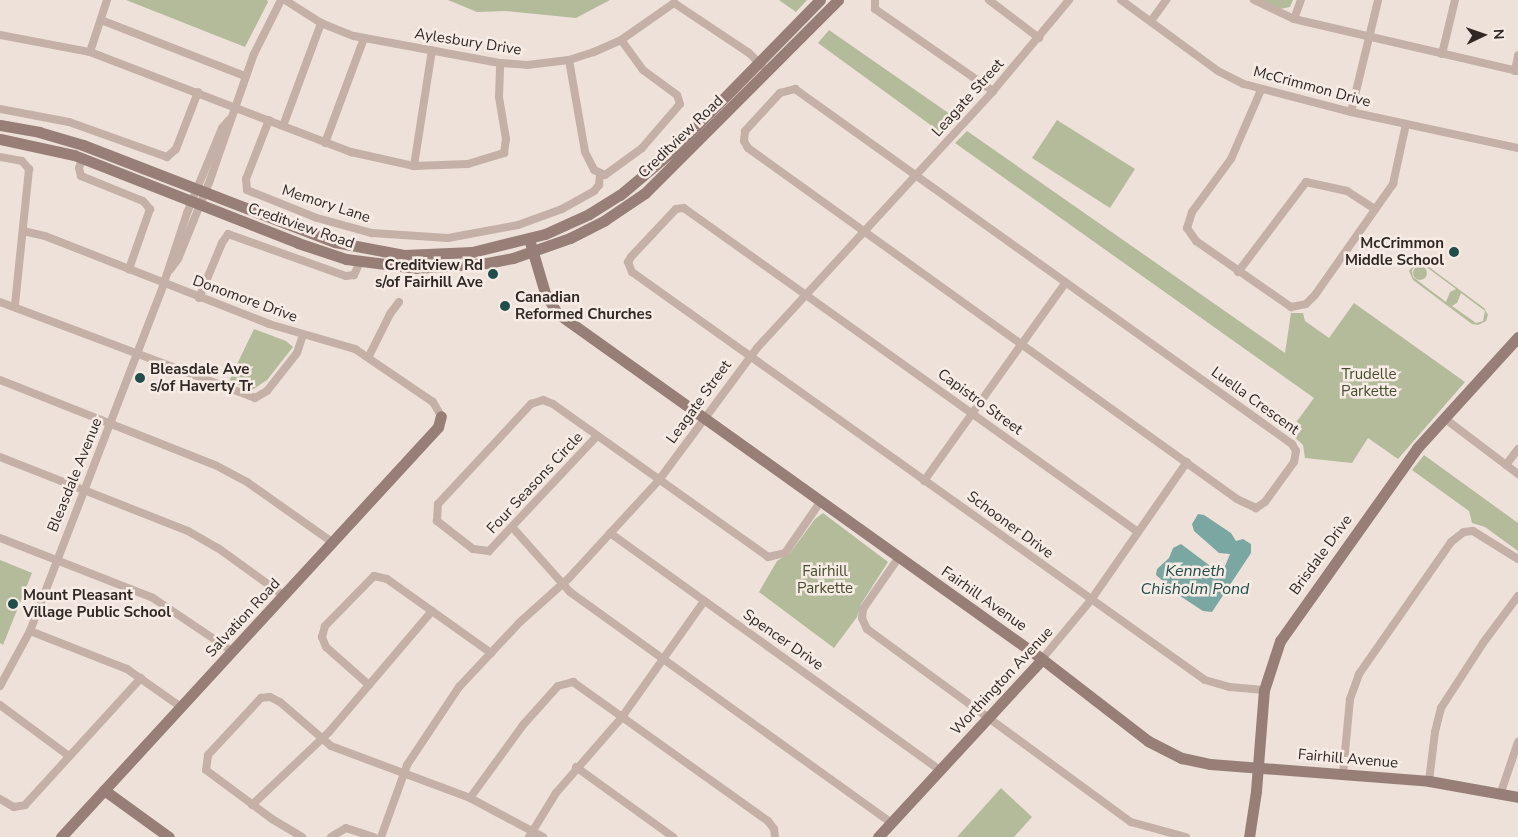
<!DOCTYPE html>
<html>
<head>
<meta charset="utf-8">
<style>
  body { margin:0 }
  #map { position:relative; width:1518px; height:837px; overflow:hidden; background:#eee1d9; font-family:"Nunito Sans",sans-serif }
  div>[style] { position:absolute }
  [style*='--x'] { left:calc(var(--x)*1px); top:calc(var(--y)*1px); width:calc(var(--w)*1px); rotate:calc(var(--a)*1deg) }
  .green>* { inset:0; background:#b4bb9b }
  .round { border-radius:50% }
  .water>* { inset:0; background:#7ba7a3 }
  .street>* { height:8px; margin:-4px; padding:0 4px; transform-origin:4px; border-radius:4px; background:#c4b0a7 }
  .secondary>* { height:11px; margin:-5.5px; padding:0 5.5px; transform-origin:5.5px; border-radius:5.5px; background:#977f78 }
  .dots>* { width:14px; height:14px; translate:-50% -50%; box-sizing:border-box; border:2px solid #f6ece5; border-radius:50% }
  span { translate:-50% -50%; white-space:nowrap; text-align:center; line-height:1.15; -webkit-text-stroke:5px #f6ece5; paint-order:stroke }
  .street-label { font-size:15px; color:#312826 }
  .poi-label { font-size:15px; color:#312826; font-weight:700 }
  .right { translate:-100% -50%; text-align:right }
  .left { translate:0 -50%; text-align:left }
  .park-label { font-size:15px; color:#454d2d }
  .water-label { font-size:16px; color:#214e4b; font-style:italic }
  .north { position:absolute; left:1458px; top:10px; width:50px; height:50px; -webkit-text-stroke:4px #f6ece5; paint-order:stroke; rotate:87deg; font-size:14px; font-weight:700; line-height:20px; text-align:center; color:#312826 }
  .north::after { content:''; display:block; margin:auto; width:18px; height:22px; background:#312826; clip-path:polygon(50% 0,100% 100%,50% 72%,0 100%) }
</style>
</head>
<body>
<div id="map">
  <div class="green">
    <i style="clip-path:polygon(126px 0,267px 0,268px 2px,245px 47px)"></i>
    <i style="clip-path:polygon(448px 0,610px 0,576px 18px,506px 11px,477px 12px)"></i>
    <i style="clip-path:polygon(779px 0,807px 0,796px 12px)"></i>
    <i style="clip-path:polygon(1260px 0,1293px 0,1290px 7px,1280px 9px)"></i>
    <i style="clip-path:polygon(829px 30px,957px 119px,943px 134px,818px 43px)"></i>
    <i style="clip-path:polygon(1057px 120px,1135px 169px,1110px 208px,1032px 158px)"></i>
    <i style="clip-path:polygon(967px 131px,1285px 353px,1291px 313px,1303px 313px,1305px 321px,1329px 338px,1354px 303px,1465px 382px,1398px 459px,1368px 438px,1352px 463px,1305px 458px,1303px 445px,1289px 432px,1314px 398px,955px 143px)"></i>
    <i style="clip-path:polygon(evenodd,1415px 263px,1425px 264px,1484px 308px,1488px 315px,1486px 321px,1478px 325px,1472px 324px,1413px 280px,1409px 271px,1415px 263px,1417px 264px,1425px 266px,1456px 289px,1450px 292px,1446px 302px,1413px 277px,1412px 270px,1417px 264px,1415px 263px,1461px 293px,1485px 311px,1483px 321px,1476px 323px,1452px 306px,1457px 303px,1461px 293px)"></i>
    <i class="round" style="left:1413px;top:266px;width:14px;height:14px"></i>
    <i style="clip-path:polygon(254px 329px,286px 341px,293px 347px,267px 380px,252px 390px,229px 381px)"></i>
    <i style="clip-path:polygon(1424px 455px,1518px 523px,1518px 551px,1485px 527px,1472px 523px,1469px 511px,1412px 470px)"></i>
    <i style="clip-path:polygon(823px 513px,888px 562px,861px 604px,857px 617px,834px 648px,759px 592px,777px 561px,790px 553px,815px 519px)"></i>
    <i style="clip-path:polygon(0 560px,32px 573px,3px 645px,0 643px)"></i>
    <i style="clip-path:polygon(1001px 788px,1032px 817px,1014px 837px,957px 837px)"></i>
  </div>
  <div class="water">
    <i style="clip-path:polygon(1198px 514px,1204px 515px,1231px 533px,1236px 541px,1243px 539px,1251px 544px,1251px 553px,1212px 612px,1203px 611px,1180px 596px,1156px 575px,1157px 569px,1169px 558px,1173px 548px,1181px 544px,1217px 571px,1223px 571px,1230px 554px,1219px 553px,1194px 531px,1192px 524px)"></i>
  </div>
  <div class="street">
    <i style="--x:285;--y:0;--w:43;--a:32.6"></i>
    <i style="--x:321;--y:23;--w:35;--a:22"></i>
    <i style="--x:354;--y:36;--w:148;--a:10.5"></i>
    <i style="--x:500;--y:63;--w:27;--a:4"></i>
    <i style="--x:527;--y:65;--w:42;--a:-6.8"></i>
    <i style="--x:569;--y:60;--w:26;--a:-18"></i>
    <i style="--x:594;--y:52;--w:30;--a:-24"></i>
    <i style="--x:621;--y:40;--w:65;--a:-34.9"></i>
    <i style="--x:674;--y:3;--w:90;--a:33.7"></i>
    <i style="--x:749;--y:53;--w:18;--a:45"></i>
    <i style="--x:875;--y:0;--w:9;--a:90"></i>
    <i style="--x:875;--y:9;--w:144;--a:34.8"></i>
    <i style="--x:989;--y:0;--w:63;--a:37.2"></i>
    <i style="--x:1121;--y:0;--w:120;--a:36.2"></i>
    <i style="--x:1218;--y:71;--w:29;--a:27"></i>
    <i style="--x:1244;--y:84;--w:111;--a:14.7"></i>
    <i style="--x:1351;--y:112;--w:171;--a:12.2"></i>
    <i style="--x:1254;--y:0;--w:44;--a:25.4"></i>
    <i style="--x:1294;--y:19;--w:230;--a:13.1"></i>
    <i style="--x:1294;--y:19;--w:20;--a:-70"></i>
    <i style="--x:101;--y:20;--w:155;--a:21.3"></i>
    <i style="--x:1151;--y:21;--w:26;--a:-54"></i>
    <i style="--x:0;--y:35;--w:92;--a:10.7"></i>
    <i style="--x:90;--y:52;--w:280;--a:21"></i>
    <i style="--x:351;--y:152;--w:65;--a:12.5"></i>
    <i style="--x:414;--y:166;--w:54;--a:-2.1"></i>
    <i style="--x:468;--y:164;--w:38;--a:-17"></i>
    <i style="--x:504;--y:153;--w:14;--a:-82"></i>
    <i style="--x:506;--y:139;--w:43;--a:-99.5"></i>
    <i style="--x:499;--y:97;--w:34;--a:-88"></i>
    <i style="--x:90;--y:52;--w:55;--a:-71.9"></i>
    <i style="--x:1442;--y:54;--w:56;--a:-76.5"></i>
    <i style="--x:569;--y:60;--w:93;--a:80.1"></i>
    <i style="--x:585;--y:152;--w:20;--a:63"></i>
    <i style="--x:594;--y:170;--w:12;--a:24"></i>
    <i style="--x:605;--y:175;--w:46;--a:-36.1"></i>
    <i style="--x:642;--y:148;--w:58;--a:-49.2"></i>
    <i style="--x:680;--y:104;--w:9;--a:-108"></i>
    <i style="--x:677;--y:95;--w:42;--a:-143.7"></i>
    <i style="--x:643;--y:70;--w:37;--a:-126"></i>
    <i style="--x:1515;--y:71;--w:16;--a:-79"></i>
    <i style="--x:795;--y:89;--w:611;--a:35.54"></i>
    <i style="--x:1292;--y:444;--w:8;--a:60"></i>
    <i style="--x:1296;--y:451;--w:11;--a:100"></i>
    <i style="--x:1294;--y:462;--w:49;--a:125.9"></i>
    <i style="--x:1265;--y:502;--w:11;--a:146"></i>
    <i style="--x:1256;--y:508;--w:21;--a:-155"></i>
    <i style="--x:1237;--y:499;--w:602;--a:-144.33"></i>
    <i style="--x:748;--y:148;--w:8;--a:-120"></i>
    <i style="--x:744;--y:141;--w:10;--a:-84"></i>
    <i style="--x:745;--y:131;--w:52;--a:-47.4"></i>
    <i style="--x:780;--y:93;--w:16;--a:-15"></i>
    <i style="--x:1261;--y:90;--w:75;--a:113.5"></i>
    <i style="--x:1231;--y:159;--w:66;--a:126.3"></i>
    <i style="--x:1192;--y:212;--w:17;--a:107"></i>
    <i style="--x:1187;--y:228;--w:16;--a:55"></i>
    <i style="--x:1196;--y:241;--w:116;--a:34.8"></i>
    <i style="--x:1291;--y:307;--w:15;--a:-11"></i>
    <i style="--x:1306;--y:304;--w:13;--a:-45"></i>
    <i style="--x:1315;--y:295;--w:136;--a:-54.9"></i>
    <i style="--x:1393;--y:184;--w:61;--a:-77.8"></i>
    <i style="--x:0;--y:109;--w:70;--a:10.7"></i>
    <i style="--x:69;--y:122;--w:104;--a:19.7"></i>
    <i style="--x:167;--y:157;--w:12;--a:-42"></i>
    <i style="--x:176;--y:149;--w:61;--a:-68.9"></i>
    <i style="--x:1351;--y:112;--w:115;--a:-76.4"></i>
    <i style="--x:269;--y:120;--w:63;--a:111.3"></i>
    <i style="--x:246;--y:179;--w:11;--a:85"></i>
    <i style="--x:247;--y:190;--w:75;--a:21.8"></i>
    <i style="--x:317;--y:218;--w:57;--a:15.3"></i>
    <i style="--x:372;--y:233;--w:76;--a:3.8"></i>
    <i style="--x:448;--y:238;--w:71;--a:-10.5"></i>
    <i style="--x:518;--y:225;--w:47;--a:-20"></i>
    <i style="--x:562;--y:209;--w:37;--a:-29"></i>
    <i style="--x:594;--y:191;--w:8;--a:-50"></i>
    <i style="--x:599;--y:185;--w:11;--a:-85"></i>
    <i style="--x:283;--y:126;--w:110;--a:-69.7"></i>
    <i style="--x:325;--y:143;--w:112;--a:-69.6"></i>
    <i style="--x:0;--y:157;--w:22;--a:10"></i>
    <i style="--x:22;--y:161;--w:11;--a:49"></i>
    <i style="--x:29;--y:169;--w:137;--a:95.9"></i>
    <i style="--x:82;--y:159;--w:9;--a:108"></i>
    <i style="--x:79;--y:168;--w:8;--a:76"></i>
    <i style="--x:81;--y:176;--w:67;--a:22"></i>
    <i style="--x:143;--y:201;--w:11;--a:49"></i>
    <i style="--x:150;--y:209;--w:64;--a:109.3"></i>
    <i style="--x:414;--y:166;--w:117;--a:-81.2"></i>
    <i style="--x:23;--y:231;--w:23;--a:13"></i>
    <i style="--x:45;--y:236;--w:241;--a:21.4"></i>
    <i style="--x:269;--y:324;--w:90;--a:16.2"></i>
    <i style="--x:355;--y:349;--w:94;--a:34.2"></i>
    <i style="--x:433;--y:402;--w:16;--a:60"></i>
    <i style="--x:170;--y:270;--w:14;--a:-54"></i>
    <i style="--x:178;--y:259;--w:85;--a:-67.9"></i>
    <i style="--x:210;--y:180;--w:133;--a:-70.8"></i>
    <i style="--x:254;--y:54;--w:60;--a:-63.4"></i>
    <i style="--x:1238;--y:272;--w:113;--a:-52.9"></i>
    <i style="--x:1306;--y:182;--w:42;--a:12.4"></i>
    <i style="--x:1347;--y:191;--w:33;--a:33"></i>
    <i style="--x:199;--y:298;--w:60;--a:-67.3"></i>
    <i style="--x:222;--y:243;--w:11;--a:-56"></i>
    <i style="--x:228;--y:234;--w:125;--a:19.6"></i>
    <i style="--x:346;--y:276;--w:8;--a:-7"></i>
    <i style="--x:354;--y:275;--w:14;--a:-65"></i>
    <i style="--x:0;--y:302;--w:272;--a:20.6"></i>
    <i style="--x:255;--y:398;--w:14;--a:-30"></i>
    <i style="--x:267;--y:391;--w:48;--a:-51.7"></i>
    <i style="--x:297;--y:353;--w:19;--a:-72"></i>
    <i style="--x:369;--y:356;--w:47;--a:-63.4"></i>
    <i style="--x:390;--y:314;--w:15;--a:-53"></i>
    <i style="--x:0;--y:380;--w:233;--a:21.6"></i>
    <i style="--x:217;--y:466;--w:34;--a:28"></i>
    <i style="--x:247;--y:482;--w:104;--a:35.2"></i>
    <i style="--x:1444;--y:418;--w:93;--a:37.1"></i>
    <i style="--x:597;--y:436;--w:158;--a:133.2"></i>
    <i style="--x:489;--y:551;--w:16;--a:-173"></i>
    <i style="--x:473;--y:549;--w:46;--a:-142.1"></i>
    <i style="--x:437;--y:521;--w:17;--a:-87"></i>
    <i style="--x:438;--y:504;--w:137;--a:-47.1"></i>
    <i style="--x:531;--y:404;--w:13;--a:-18"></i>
    <i style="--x:543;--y:400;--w:11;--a:22"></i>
    <i style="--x:553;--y:404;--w:264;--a:35.4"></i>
    <i style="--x:768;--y:557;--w:17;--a:-13"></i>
    <i style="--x:785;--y:553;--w:63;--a:-55.3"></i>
    <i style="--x:0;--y:457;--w:202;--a:21.5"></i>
    <i style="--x:188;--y:531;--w:34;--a:30"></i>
    <i style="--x:218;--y:548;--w:80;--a:35.9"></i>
    <i style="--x:1506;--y:465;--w:20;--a:-53"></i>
    <i style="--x:924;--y:481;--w:244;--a:-54.5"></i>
    <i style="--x:513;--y:528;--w:86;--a:48.3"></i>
    <i style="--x:570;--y:592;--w:396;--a:35.7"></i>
    <i style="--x:1138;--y:532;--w:558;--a:-144.49"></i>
    <i style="--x:684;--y:208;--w:8;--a:173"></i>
    <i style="--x:676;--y:209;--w:66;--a:133.2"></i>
    <i style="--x:631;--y:257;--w:6;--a:121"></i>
    <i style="--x:628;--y:262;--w:11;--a:68"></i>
    <i style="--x:632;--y:272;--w:703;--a:35.45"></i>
    <i style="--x:1205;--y:680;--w:26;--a:16"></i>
    <i style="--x:1230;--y:687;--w:34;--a:5"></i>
    <i style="--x:610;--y:533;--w:406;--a:35.7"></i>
    <i style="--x:0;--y:538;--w:164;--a:21.4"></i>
    <i style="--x:153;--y:598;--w:95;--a:33.9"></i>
    <i style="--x:899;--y:557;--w:63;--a:124.7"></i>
    <i style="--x:863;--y:609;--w:9;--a:96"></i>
    <i style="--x:862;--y:618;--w:12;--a:66"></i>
    <i style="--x:867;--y:629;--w:327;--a:36.2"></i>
    <i style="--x:1131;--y:822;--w:57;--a:15.3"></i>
    <i style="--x:30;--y:631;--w:104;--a:21.4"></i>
    <i style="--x:127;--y:669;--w:66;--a:35.1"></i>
    <i style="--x:1042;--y:659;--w:77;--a:-50.3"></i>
    <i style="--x:1091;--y:600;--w:168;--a:-55.2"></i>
    <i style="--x:369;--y:685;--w:57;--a:-138.5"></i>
    <i style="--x:326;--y:647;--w:11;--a:-112"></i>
    <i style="--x:322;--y:637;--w:11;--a:-75"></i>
    <i style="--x:325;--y:626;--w:70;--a:-45.6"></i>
    <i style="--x:374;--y:576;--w:13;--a:13"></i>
    <i style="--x:387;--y:579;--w:128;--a:35.4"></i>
    <i style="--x:0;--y:686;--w:63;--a:-61.4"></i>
    <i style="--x:30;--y:631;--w:373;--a:-68.9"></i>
    <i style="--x:164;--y:283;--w:74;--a:-71.8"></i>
    <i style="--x:187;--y:213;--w:92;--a:-67.6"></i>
    <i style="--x:222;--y:128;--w:11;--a:-49"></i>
    <i style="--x:0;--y:705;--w:86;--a:36.5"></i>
    <i style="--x:576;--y:767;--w:120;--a:35.8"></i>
    <i style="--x:1343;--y:774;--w:75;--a:-84.7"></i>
    <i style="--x:1350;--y:699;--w:27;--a:-70"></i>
    <i style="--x:1359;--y:674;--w:161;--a:-55.1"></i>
    <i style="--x:1451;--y:542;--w:16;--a:-38"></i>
    <i style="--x:1464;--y:532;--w:9;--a:-6"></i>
    <i style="--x:1473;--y:531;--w:53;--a:31.9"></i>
    <i style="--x:1429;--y:781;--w:49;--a:-83"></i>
    <i style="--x:1435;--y:732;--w:25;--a:-76"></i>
    <i style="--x:1441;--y:708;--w:77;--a:-57.1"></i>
    <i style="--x:1483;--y:643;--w:59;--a:-53.3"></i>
    <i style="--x:1501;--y:792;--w:53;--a:-71.2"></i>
    <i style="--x:470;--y:798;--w:90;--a:-54"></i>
    <i style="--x:523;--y:725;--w:52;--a:-48.1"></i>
    <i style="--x:558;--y:686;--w:16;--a:-15"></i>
    <i style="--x:573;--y:682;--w:239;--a:35.5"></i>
    <i style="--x:768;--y:821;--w:10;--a:53"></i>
    <i style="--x:774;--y:829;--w:8;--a:83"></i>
    <i style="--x:0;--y:799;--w:16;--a:30"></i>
    <i style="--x:14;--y:807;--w:11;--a:-10"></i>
    <i style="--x:25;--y:805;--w:172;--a:-47.6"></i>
    <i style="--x:252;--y:805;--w:106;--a:-43.5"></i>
    <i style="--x:329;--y:732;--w:159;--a:-49.6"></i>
    <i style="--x:302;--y:837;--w:35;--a:-149"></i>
    <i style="--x:272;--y:819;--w:82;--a:-143.4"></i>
    <i style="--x:206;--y:770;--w:15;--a:-82"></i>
    <i style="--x:208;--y:755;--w:78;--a:-47.1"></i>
    <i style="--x:261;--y:698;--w:9;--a:-6"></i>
    <i style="--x:270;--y:697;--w:11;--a:27"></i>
    <i style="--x:280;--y:702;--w:67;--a:40.8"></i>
    <i style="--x:331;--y:746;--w:148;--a:20.5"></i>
    <i style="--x:470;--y:798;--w:83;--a:28.1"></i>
    <i style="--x:331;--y:837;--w:17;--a:-31"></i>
    <i style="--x:346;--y:828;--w:29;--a:18"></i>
    <i style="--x:381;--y:837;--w:77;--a:-70.1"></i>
    <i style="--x:407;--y:765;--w:94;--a:-56.3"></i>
    <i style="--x:459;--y:687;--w:89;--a:-46.8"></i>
    <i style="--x:520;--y:622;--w:66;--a:-41.9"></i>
    <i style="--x:569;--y:578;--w:133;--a:-47.4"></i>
    <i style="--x:659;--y:480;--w:164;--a:-53.4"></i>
    <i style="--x:757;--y:348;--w:349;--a:-47.4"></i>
    <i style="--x:993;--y:91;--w:119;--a:-50.1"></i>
    <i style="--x:529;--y:837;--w:52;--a:-58.5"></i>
    <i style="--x:556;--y:793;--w:101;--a:-49"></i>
    <i style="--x:622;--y:717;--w:142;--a:-54.7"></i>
  </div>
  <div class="secondary">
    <i style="--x:0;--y:125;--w:40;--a:10"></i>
    <i style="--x:39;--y:132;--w:46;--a:16.5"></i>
    <i style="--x:83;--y:145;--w:270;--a:21.1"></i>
    <i style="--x:335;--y:242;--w:70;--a:10.7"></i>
    <i style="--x:404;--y:255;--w:68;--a:-2.5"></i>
    <i style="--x:472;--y:252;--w:75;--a:-13.9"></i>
    <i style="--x:545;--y:234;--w:48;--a:-24.4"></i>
    <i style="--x:589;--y:214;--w:36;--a:-32"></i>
    <i style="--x:620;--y:195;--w:67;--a:-40.1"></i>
    <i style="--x:671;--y:152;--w:213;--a:-45.6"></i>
    <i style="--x:0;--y:139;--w:76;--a:12.2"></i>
    <i style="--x:74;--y:155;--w:241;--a:21.4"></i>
    <i style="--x:298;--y:243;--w:51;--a:18.4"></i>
    <i style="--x:346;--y:259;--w:71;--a:7.3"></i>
    <i style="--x:416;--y:268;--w:71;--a:-4"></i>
    <i style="--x:487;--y:263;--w:26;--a:-11"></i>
    <i style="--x:513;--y:258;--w:60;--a:-19.3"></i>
    <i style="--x:570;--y:238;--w:39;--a:-27"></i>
    <i style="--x:605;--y:220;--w:48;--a:-34"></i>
    <i style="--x:645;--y:193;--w:273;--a:-45"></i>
    <i style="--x:529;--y:239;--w:56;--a:73.5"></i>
    <i style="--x:545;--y:293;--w:23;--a:59"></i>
    <i style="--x:557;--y:313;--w:596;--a:35.5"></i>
    <i style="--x:1042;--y:659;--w:134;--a:37.7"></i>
    <i style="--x:1148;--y:741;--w:38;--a:27"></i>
    <i style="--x:1182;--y:758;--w:29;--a:12"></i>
    <i style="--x:1210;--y:764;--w:220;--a:4.4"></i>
    <i style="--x:1429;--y:781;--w:90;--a:10.2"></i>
    <i style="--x:104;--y:790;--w:80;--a:35.9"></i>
    <i style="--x:61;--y:837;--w:557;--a:-47.4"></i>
    <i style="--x:438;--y:427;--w:11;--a:-75"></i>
    <i style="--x:878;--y:837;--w:242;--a:-47.3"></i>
    <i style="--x:1249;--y:837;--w:47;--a:-81.3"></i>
    <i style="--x:1256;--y:791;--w:101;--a:-85.5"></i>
    <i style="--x:1264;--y:690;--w:52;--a:-71.9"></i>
    <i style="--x:1280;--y:641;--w:237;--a:-54.6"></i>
    <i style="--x:1417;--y:448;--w:150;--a:-47.7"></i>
  </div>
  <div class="dots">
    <i style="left:1454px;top:252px;background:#214e4b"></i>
    <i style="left:493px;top:274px;background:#214e4b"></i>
    <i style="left:505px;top:306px;background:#214e4b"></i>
    <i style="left:140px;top:378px;background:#214e4b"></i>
    <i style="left:13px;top:604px;background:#214e4b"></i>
  </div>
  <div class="street-label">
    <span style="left:468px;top:42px;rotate:9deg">Aylesbury Drive</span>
    <span style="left:1312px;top:87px;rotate:15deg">McCrimmon Drive</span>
    <span style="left:968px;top:98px;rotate:-48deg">Leagate Street</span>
    <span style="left:681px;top:137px;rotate:-44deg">Creditview Road</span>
    <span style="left:326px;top:204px;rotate:18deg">Memory Lane</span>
    <span style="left:301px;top:226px;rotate:19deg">Creditview Road</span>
    <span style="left:245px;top:299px;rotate:20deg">Donomore Drive</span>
    <span style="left:1255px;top:401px;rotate:36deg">Luella Crescent</span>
    <span style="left:699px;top:402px;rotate:-54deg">Leagate Street</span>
    <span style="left:980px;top:402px;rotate:36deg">Capistro Street</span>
    <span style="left:75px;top:475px;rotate:-68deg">Bleasdale Avenue</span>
    <span style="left:535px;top:483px;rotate:-47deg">Four Seasons Circle</span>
    <span style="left:1010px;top:525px;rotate:36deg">Schooner Drive</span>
    <span style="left:1321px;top:555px;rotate:-54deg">Brisdale Drive</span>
    <span style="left:984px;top:599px;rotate:35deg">Fairhill Avenue</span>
    <span style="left:243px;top:618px;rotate:-47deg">Salvation Road</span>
    <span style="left:783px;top:640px;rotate:35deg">Spencer Drive</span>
    <span style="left:1002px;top:681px;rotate:-47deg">Worthington Avenue</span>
    <span style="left:1348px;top:759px;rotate:5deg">Fairhill Avenue</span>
  </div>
  <div class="poi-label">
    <span class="right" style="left:1444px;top:252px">McCrimmon<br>Middle School</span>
    <span class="right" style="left:483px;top:274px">Creditview Rd<br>s/of Fairhill Ave</span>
    <span class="left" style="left:515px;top:306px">Canadian<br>Reformed Churches</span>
    <span class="left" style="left:150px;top:378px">Bleasdale Ave<br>s/of Haverty Tr</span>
    <span class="left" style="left:23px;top:604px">Mount Pleasant<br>Village Public School</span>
  </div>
  <div class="park-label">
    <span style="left:1369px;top:383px">Trudelle<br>Parkette</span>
    <span style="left:825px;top:580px">Fairhill<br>Parkette</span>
  </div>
  <div class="water-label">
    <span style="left:1195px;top:580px">Kenneth<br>Chisholm Pond</span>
  </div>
  <div class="north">N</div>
</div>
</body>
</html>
